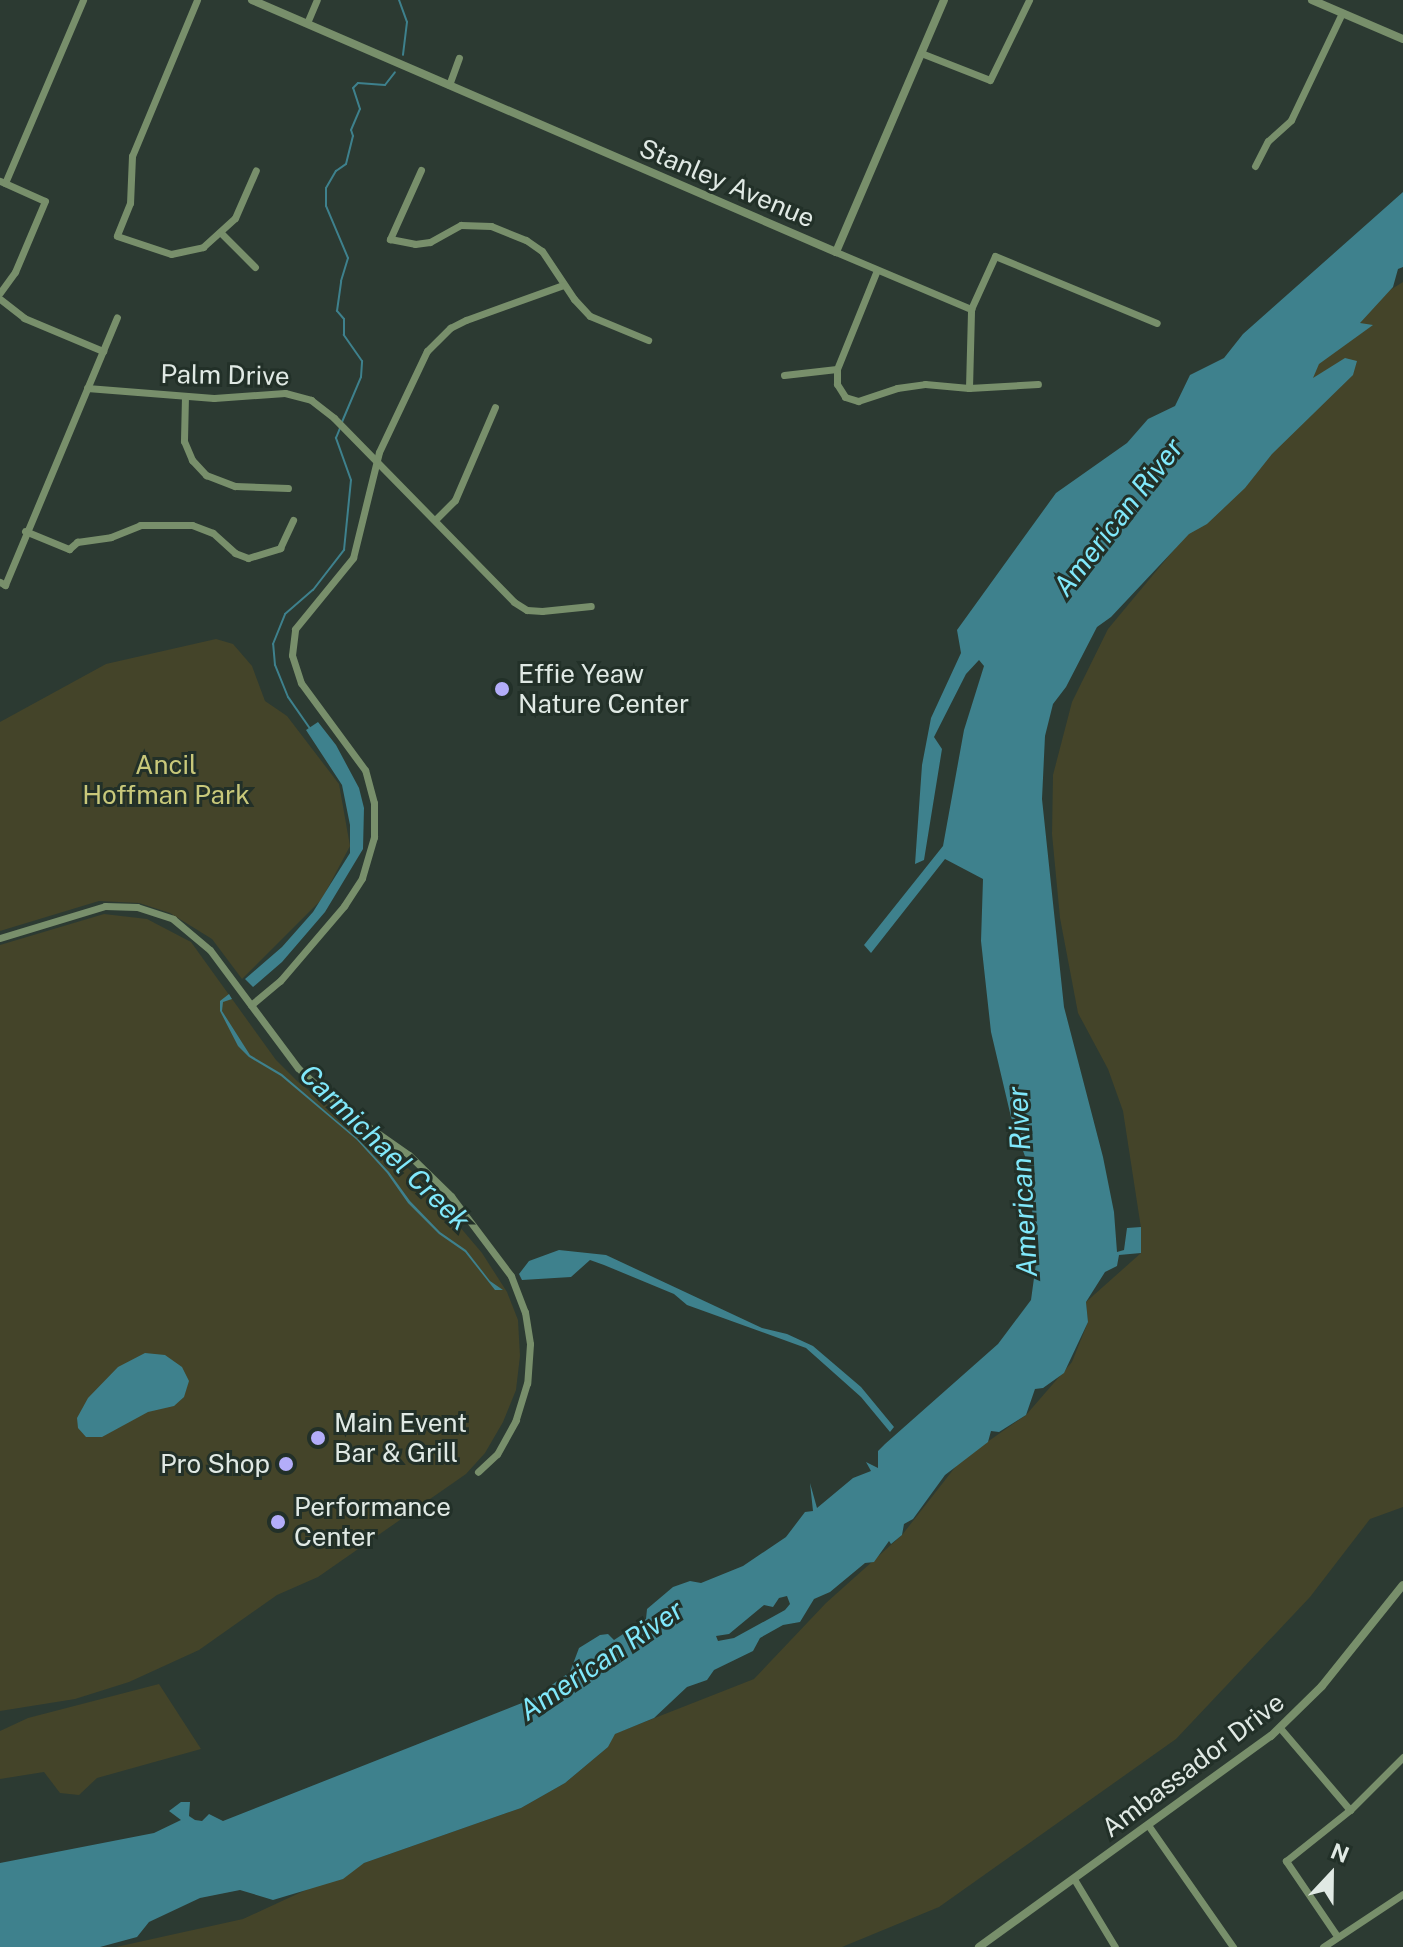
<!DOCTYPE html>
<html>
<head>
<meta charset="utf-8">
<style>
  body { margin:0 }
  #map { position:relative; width:1403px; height:1947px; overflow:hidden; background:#2c3a32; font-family:"Public Sans",sans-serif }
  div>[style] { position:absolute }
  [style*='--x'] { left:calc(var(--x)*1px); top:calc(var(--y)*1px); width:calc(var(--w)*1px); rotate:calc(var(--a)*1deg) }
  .green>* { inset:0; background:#444429 }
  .water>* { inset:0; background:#3e818d }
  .stream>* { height:2px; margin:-1px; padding:0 1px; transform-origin:1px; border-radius:1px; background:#3e818d }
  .minor>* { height:7px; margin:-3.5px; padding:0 3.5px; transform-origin:3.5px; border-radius:3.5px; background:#788f6b }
  .tertiary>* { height:8px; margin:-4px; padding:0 4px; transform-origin:4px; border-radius:4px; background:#788f6b }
  .dots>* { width:22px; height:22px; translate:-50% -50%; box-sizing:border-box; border:4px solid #223028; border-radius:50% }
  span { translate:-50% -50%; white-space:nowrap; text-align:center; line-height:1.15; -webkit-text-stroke:6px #223028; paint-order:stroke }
  .street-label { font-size:26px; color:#e0e9e4 }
  .poi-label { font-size:26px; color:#e0e9e4 }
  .left { translate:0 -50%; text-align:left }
  .right { translate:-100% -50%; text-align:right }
  .park-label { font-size:26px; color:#c8c87a }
  .water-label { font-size:28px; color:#80e8fb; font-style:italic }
  .north { position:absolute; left:1291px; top:1835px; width:80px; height:80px; -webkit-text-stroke:6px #223028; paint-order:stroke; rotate:22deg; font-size:22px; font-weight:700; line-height:32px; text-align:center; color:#e0e9e4 }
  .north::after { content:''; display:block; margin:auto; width:28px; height:36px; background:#e0e9e4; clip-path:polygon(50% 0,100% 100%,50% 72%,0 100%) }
</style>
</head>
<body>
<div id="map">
  <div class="green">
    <i style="clip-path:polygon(1403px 282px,1403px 1507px,1370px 1519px,1310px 1597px,1176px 1739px,939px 1907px,842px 1947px,116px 1947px,243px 1919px,364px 1863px,521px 1808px,565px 1783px,608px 1747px,614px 1734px,754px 1679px,826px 1603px,902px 1535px,960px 1461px,1026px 1415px,1072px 1362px,1088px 1322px,1086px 1302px,1141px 1253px,1141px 1228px,1123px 1111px,1108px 1069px,1078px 1013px,1060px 918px,1052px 834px,1053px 775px,1072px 702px,1108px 629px,1207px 510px,1281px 395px,1374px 300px)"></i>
    <i style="clip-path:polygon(216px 639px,233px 644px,252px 666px,265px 701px,287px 716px,339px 784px,350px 846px,322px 899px,242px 979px,212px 939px,170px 913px,139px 903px,99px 901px,0 931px,0 722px,106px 664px)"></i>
    <i style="clip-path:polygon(104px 914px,147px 919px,191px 942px,276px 1060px,297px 1081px,414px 1173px,482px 1253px,507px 1292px,518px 1320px,520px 1356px,516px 1390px,503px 1422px,485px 1453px,466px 1474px,318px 1577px,277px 1595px,199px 1650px,129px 1682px,75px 1699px,0 1711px,0 945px)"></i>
    <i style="clip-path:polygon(159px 1684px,201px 1749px,97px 1778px,79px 1795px,60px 1793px,44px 1772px,0 1779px,0 1731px,28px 1718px)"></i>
  </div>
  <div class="water">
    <i style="clip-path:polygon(evenodd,1403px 192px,1403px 267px,1398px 269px,1393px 287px,1360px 323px,1373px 325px,1319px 364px,1313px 378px,1345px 358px,1357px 361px,1353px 375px,1272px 454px,1245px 488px,1207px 524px,1189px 534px,1111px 617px,1097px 627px,1066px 687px,1053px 704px,1045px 736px,1042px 799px,1064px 1007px,1103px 1157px,1114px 1212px,1117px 1252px,1124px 1250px,1127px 1228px,1141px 1227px,1141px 1253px,1119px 1255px,1117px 1266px,1105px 1272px,1086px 1302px,1088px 1322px,1064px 1373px,1043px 1388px,1035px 1389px,1026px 1415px,999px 1432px,991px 1431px,988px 1442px,945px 1475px,913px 1519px,904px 1524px,902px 1535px,891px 1544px,889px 1541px,874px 1562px,865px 1563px,830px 1592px,814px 1599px,800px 1622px,783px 1625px,760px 1638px,753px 1651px,714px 1670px,707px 1680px,687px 1687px,654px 1718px,615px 1734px,608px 1747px,565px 1783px,521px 1808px,364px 1863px,343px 1879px,273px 1900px,240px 1890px,200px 1898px,149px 1922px,137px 1937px,100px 1947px,0 1947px,0 1863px,154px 1833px,181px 1820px,169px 1811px,181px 1802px,190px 1802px,189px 1816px,195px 1820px,202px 1821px,209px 1814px,223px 1821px,532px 1699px,570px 1672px,579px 1648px,600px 1635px,608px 1634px,614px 1640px,646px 1619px,647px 1609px,673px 1587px,690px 1581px,701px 1583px,743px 1566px,786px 1537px,805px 1512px,813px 1511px,810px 1483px,817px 1508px,853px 1478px,871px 1471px,866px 1462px,878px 1468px,878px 1451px,885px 1444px,998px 1344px,1031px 1300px,1037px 1256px,1027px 1162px,1011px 1117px,991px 1032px,981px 941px,983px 879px,945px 859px,871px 953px,864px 945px,943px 846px,964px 730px,984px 666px,979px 660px,966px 674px,934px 737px,942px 749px,924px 860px,915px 864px,922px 765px,931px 718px,961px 653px,957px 630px,1056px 493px,1127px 443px,1148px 419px,1175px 406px,1190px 375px,1224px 358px,1243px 334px,1403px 192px,787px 1596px,790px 1604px,785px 1610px,734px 1638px,718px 1641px,716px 1636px,729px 1634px,764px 1605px,773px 1607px,779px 1598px,787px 1596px)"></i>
    <i style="clip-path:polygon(318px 722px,336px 745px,359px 788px,364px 808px,363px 849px,325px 912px,282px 962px,253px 987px,245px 979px,282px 947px,313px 912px,350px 853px,350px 825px,342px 785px,306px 730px)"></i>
    <i style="clip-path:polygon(229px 994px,232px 999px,223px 1002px,222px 1011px,250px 1055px,282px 1074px,358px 1139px,389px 1172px,410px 1201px,440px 1232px,466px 1250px,490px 1281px,503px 1290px,495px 1290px,465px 1252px,439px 1234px,408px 1203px,387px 1173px,357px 1140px,281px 1076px,249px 1057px,238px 1046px,220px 1011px,220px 1001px)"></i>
    <i style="clip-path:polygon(559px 1250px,606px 1255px,762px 1328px,787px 1334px,813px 1346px,861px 1387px,894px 1427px,890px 1432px,861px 1397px,806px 1348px,687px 1305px,674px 1294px,604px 1265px,590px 1260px,571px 1277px,522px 1280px,519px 1274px,529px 1261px)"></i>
    <i style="clip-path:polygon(145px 1353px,165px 1355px,182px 1367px,189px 1381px,184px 1397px,174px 1406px,148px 1412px,102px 1437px,86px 1437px,78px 1428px,77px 1418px,88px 1398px,118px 1367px)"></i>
  </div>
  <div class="stream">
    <i style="--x:399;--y:0;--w:23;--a:70"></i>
    <i style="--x:407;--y:22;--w:33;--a:97"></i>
    <i style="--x:342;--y:422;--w:49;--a:-67.1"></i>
    <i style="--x:361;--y:377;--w:16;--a:-86"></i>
    <i style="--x:362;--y:361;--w:32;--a:-125"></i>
    <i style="--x:344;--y:335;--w:16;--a:-90"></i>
    <i style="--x:344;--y:319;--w:11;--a:-131"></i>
    <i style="--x:337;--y:311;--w:30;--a:-82"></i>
    <i style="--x:341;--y:281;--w:24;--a:-73"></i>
    <i style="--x:348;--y:258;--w:56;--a:-112.9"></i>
    <i style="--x:326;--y:206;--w:18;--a:-90"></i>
    <i style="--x:326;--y:188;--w:20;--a:-60"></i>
    <i style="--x:336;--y:171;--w:12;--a:-35"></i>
    <i style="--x:346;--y:164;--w:29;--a:-76"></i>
    <i style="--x:353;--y:136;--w:6;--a:-108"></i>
    <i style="--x:351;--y:130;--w:23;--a:-67"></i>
    <i style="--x:360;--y:109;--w:22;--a:-108"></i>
    <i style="--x:353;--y:88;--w:7;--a:-45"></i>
    <i style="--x:358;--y:83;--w:27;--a:4"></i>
    <i style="--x:385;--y:85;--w:16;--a:-52"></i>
    <i style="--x:311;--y:730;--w:40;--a:-124.9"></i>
    <i style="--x:288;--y:697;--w:35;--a:-112"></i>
    <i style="--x:275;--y:665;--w:21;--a:-95"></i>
    <i style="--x:273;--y:644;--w:32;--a:-68"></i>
    <i style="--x:285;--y:614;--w:37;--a:-41"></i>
    <i style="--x:313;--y:590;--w:51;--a:-52.2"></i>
    <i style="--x:344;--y:550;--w:70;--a:-84.3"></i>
    <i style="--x:351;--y:480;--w:45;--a:-109.7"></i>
    <i style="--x:336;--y:438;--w:11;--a:-68"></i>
  </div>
  <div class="minor">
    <i style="--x:197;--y:0;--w:169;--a:112.6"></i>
    <i style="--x:132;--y:156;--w:47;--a:92.4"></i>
    <i style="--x:130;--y:203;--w:35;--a:112"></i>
    <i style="--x:117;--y:236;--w:57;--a:18.4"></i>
    <i style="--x:171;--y:254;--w:33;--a:-12"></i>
    <i style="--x:203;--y:247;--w:43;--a:-42.2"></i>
    <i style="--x:235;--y:218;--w:52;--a:-66.4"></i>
    <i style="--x:307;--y:23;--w:25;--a:-67"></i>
    <i style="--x:921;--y:53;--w:74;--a:21.4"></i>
    <i style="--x:990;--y:80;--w:89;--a:-64"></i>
    <i style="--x:449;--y:85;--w:29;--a:-70"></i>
    <i style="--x:1255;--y:166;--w:28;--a:-63"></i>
    <i style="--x:1268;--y:141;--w:31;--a:-42"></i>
    <i style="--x:1291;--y:120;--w:119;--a:-64.5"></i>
    <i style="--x:421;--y:170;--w:76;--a:114.2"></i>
    <i style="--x:390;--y:239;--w:25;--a:11"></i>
    <i style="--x:415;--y:244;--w:15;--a:-8"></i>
    <i style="--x:430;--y:242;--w:35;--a:-29"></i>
    <i style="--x:461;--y:225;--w:30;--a:2"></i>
    <i style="--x:491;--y:226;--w:38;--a:22"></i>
    <i style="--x:526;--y:240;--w:19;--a:35"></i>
    <i style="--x:542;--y:251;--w:58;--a:56.3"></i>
    <i style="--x:574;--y:299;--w:23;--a:47"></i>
    <i style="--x:590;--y:316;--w:63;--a:22.5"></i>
    <i style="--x:0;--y:181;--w:49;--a:24"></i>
    <i style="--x:45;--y:201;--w:77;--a:112.9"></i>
    <i style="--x:15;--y:272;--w:26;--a:126"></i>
    <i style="--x:5;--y:183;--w:199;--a:-66.9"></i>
    <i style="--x:221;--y:233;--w:48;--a:45"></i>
    <i style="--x:836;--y:252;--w:147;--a:22.9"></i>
    <i style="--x:877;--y:270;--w:107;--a:112"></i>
    <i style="--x:837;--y:369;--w:15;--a:90"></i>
    <i style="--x:837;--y:384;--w:15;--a:58"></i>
    <i style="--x:845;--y:397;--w:14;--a:17"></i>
    <i style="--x:858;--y:401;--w:41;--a:-18.4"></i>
    <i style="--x:897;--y:388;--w:28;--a:-8"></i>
    <i style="--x:925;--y:384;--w:44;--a:5.2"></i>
    <i style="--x:969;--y:388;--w:69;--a:-3.3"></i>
    <i style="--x:0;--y:299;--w:31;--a:38"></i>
    <i style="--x:24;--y:318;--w:86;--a:22.7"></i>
    <i style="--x:784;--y:375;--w:53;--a:-6.5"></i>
    <i style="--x:87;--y:388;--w:127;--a:4.5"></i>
    <i style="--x:214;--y:398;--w:71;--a:-4"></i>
    <i style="--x:285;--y:393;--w:27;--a:15"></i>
    <i style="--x:311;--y:400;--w:29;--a:38"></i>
    <i style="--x:334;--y:418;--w:257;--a:45.6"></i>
    <i style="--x:514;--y:602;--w:15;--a:32"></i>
    <i style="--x:527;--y:610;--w:15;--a:4"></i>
    <i style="--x:542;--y:611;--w:49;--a:-5.8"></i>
    <i style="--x:969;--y:388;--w:79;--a:-88.5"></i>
    <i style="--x:971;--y:309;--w:58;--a:-65.6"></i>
    <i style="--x:995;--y:256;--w:175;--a:22.5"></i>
    <i style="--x:185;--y:396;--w:45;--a:91.3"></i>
    <i style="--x:184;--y:441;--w:21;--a:67"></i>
    <i style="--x:192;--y:460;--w:21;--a:47"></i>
    <i style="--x:206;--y:475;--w:31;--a:21"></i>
    <i style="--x:235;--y:486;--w:53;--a:2.2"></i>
    <i style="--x:435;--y:520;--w:28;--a:-45"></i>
    <i style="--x:455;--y:500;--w:101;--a:-66.7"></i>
    <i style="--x:25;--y:531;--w:48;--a:22.2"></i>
    <i style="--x:69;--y:549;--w:11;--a:-41"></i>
    <i style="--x:77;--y:542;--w:34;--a:-8"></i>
    <i style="--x:111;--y:537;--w:31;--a:-22"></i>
    <i style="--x:140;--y:525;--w:52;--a:0"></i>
    <i style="--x:192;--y:525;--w:22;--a:21"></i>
    <i style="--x:213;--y:533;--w:30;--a:42"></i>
    <i style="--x:235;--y:553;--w:14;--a:21"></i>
    <i style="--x:248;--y:558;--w:34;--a:-17"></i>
    <i style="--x:280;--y:548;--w:31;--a:-65"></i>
    <i style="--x:0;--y:582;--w:6;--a:31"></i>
    <i style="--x:5;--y:585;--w:290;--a:-67.3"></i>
    <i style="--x:0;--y:938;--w:110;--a:-16.9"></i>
    <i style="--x:105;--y:906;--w:32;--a:2"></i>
    <i style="--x:137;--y:907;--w:38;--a:18"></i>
    <i style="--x:173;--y:919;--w:48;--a:40"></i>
    <i style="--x:210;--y:950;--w:147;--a:53.3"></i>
    <i style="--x:298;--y:1068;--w:56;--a:42.8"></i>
    <i style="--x:339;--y:1106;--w:85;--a:35"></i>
    <i style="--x:409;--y:1155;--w:59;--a:44.3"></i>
    <i style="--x:451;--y:1196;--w:100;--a:53.1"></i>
    <i style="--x:511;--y:1276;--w:39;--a:69"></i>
    <i style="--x:525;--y:1312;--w:32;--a:81"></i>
    <i style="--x:530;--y:1344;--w:39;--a:94"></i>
    <i style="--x:527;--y:1383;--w:39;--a:107"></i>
    <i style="--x:516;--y:1420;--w:39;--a:119"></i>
    <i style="--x:497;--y:1454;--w:26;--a:137"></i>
    <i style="--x:251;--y:1005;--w:38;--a:-40"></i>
    <i style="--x:280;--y:981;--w:99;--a:-49.5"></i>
    <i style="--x:344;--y:906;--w:33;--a:-57"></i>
    <i style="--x:362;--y:878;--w:43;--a:-73.7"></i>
    <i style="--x:374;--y:837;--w:34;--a:-90"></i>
    <i style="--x:374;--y:803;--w:34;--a:-105"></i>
    <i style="--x:365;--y:770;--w:108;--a:-126.3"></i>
    <i style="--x:301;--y:683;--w:29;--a:-108"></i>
    <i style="--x:292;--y:655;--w:26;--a:-83"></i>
    <i style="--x:295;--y:629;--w:92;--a:-50.8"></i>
    <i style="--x:353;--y:558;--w:109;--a:-76.2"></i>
    <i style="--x:379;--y:452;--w:112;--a:-64.6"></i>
    <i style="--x:427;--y:351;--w:33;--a:-45"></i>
    <i style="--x:450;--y:328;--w:18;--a:-27"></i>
    <i style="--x:466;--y:320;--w:103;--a:-19.8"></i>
    <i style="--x:1280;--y:1728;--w:108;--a:49.5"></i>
    <i style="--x:1148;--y:1825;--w:149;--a:55.1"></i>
    <i style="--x:1074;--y:1879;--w:79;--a:58.9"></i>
    <i style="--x:1337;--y:1936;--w:91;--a:-124.2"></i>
    <i style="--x:1286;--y:1861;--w:82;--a:-38.6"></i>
    <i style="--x:1350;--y:1810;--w:75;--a:-45"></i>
    <i style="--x:1323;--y:1947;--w:96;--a:-33.5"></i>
  </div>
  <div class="tertiary">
    <i style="--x:252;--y:0;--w:636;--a:23.34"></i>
    <i style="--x:836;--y:252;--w:274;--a:-66.8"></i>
    <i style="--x:1312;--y:0;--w:99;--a:23.2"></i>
    <i style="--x:979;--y:1947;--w:360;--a:-35.9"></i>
    <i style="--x:1271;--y:1736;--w:71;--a:-44.4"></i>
    <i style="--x:1322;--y:1686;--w:129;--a:-51.3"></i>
  </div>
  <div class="dots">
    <i style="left:502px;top:689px;background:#b3adf9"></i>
    <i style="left:318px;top:1438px;background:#b3adf9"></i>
    <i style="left:286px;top:1464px;background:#b3adf9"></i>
    <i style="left:278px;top:1522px;background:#b3adf9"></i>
  </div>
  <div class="street-label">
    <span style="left:727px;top:183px;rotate:23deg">Stanley Avenue</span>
    <span style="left:225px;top:375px;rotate:1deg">Palm Drive</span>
    <span style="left:1193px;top:1765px;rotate:-37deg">Ambassador Drive</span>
  </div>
  <div class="poi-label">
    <span class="left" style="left:518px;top:689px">Effie Yeaw<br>Nature Center</span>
    <span class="left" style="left:334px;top:1438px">Main Event<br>Bar &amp; Grill</span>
    <span class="right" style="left:270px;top:1464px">Pro Shop</span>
    <span class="left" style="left:294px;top:1522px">Performance<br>Center</span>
  </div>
  <div class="park-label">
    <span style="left:166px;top:780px">Ancil<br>Hoffman Park</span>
  </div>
  <div class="water-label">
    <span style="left:1118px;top:517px;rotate:-52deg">American River</span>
    <span style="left:385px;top:1147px;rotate:44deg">Carmichael Creek</span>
    <span style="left:1022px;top:1182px;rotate:-93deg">American River</span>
    <span style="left:601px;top:1660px;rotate:-34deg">American River</span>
  </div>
  <div class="north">N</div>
</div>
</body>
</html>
